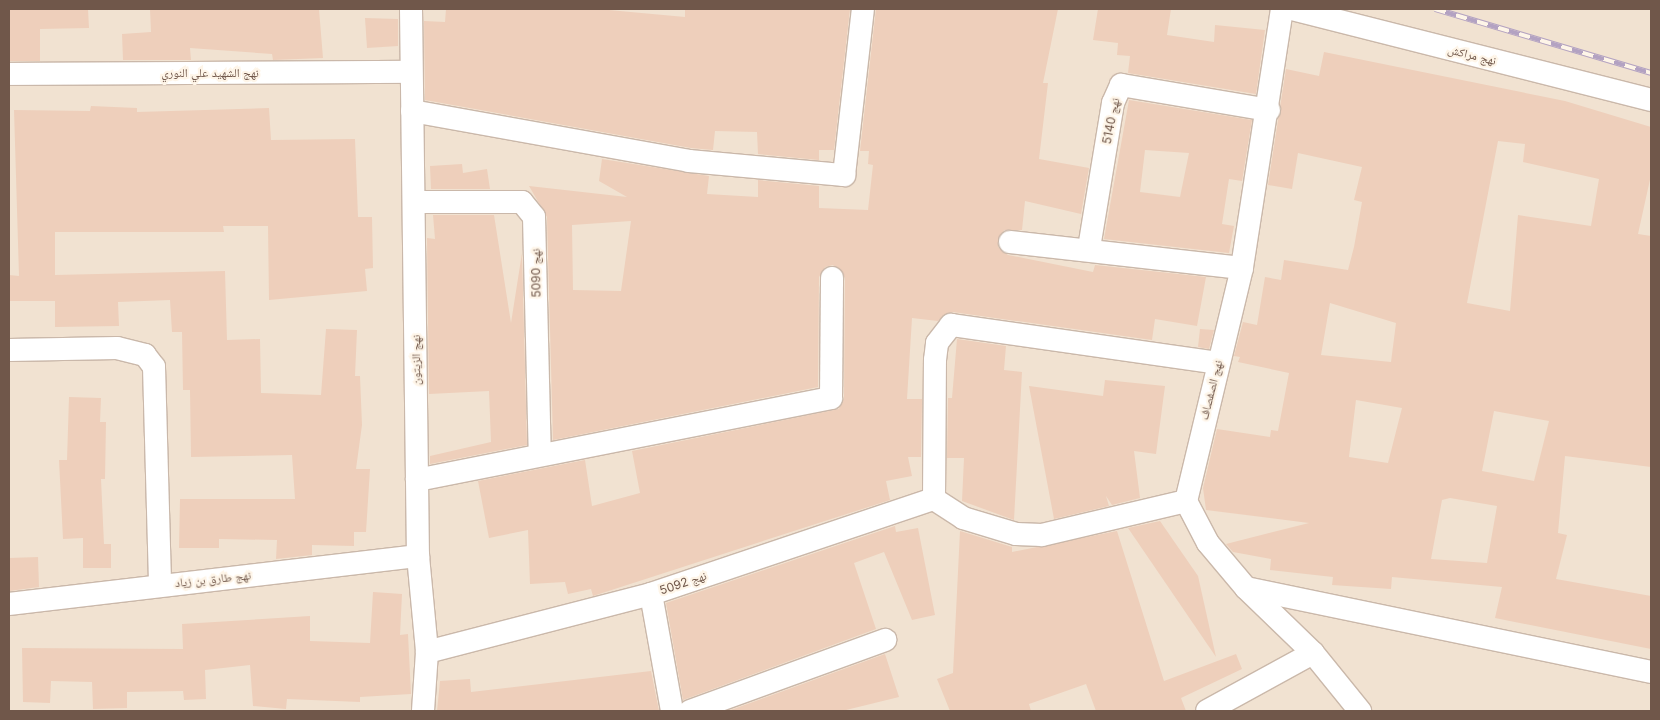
<!DOCTYPE html>
<html>
<head>
<meta charset="utf-8">
<style>
  body { margin:0 }
  #map { position:relative; width:1660px; height:720px; overflow:hidden; background:#faf1e2; font-family:Inter,"Noto Naskh Arabic",sans-serif }
  div>[style] { position:absolute }
  [style*='--x'] { left:calc(var(--x)*1px); top:calc(var(--y)*1px); width:calc(var(--w)*1px); rotate:calc(var(--a)*1deg) }
  .residential>* { inset:0; background:#f1e2d1 }
  .building>* { inset:0; background:#eecfbb }
  .roads { filter:drop-shadow(1px 0 #cab8aa) drop-shadow(-1px 0 #cab8aa) drop-shadow(0 1px #cab8aa) drop-shadow(0 -1px #cab8aa) }
  .street>* { height:22px; margin:-11px; padding:0 11px; transform-origin:11px; border-radius:11px; background:#fff }
  .rail>* { height:5.5px; margin-top:-2.75px; transform-origin:0; background:repeating-linear-gradient(90deg,#fef5e8 0 11px,#b3a2c2 0 22px); box-sizing:border-box; border-block:1px solid #b3a2c2 }
  span { translate:-50% -50%; white-space:nowrap; text-align:center; line-height:1.15; -webkit-text-stroke:4.5px #fef5e8; paint-order:stroke }
  .street-label { font-size:12px; color:#70574a }
  .frame { position:absolute; inset:0; border:10px solid #70574a; pointer-events:none }
</style>
</head>
<body>
<div id="map">
  <div class="residential">
    <i style="clip-path:polygon(9px 9px,1651px 9px,1651px 711px,9px 711px)"></i>
  </div>
  <div class="building">
    <i style="clip-path:polygon(9px 9px,88px 9px,89px 28px,40px 29px,40px 61px,9px 61px)"></i>
    <i style="clip-path:polygon(150px 9px,319px 9px,323px 58px,273px 60px,272px 54px,190px 48px,191px 60px,123px 60px,122px 34px,151px 32px)"></i>
    <i style="clip-path:polygon(446px 9px,598px 9px,685px 17px,685px 9px,850px 9px,834px 150px,819px 150px,819px 160px,758px 154px,757px 132px,715px 131px,713px 150px,691px 148px,425px 100px,424px 21px,445px 22px)"></i>
    <i style="clip-path:polygon(evenodd,876px 9px,1058px 9px,1043px 83px,1048px 83px,1039px 159px,1089px 168px,1081px 214px,1025px 201px,1022px 230px,1004px 230px,998px 247px,1008px 255px,1093px 272px,1095px 265px,1206px 277px,1197px 326px,1155px 319px,1152px 340px,953px 312px,938px 321px,912px 318px,907px 399px,922px 399px,921px 457px,908px 457px,912px 476px,886px 481px,890px 500px,593px 596px,591px 589px,568px 594px,565px 582px,530px 584px,528px 530px,489px 538px,478px 481px,585px 460px,592px 506px,640px 493px,632px 451px,839px 409px,844px 398px,845px 278px,833px 265px,825px 267px,819px 277px,818px 387px,553px 440px,547px 217px,529px 186px,627px 197px,599px 181px,602px 159px,709px 176px,707px 194px,758px 197px,758px 180px,819px 186px,819px 208px,868px 210px,873px 165px,868px 164px,869px 151px,860px 151px,876px 9px,631px 221px,621px 291px,573px 290px,572px 225px,631px 221px)"></i>
    <i style="clip-path:polygon(1098px 9px,1171px 9px,1167px 35px,1214px 42px,1215px 25px,1265px 30px,1256px 94px,1128px 73px,1130px 56px,1117px 55px,1118px 43px,1093px 40px)"></i>
    <i style="clip-path:polygon(365px 18px,398px 19px,398px 46px,367px 48px)"></i>
    <i style="clip-path:polygon(evenodd,1324px 52px,1565px 101px,1651px 127px,1651px 175px,1638px 234px,1651px 236px,1651px 467px,1565px 456px,1558px 533px,1567px 535px,1556px 579px,1651px 596px,1651px 649px,1495px 618px,1502px 587px,1392px 577px,1391px 589px,1332px 585px,1333px 577px,1270px 570px,1271px 559px,1233px 552px,1226px 544px,1309px 523px,1206px 510px,1203px 488px,1217px 429px,1270px 437px,1271px 430px,1278px 431px,1289px 373px,1238px 362px,1240px 357px,1234px 356px,1243px 322px,1257px 325px,1265px 277px,1281px 280px,1284px 260px,1348px 270px,1354px 247px,1362px 202px,1354px 200px,1362px 167px,1298px 153px,1292px 189px,1268px 185px,1286px 69px,1319px 76px,1324px 52px,1498px 141px,1525px 144px,1523px 162px,1599px 179px,1591px 226px,1518px 215px,1510px 311px,1467px 303px,1498px 141px,1324px 52px,1330px 303px,1396px 323px,1391px 362px,1321px 355px,1330px 303px,1324px 52px,1356px 400px,1402px 408px,1388px 463px,1349px 457px,1356px 400px,1324px 52px,1494px 411px,1549px 421px,1534px 481px,1482px 471px,1494px 411px,1324px 52px,1450px 498px,1497px 506px,1487px 563px,1431px 559px,1442px 500px,1450px 498px)"></i>
    <i style="clip-path:polygon(evenodd,1129px 100px,1252px 120px,1242px 181px,1229px 179px,1222px 224px,1234px 226px,1229px 253px,1104px 239px,1129px 100px,1145px 150px,1189px 153px,1180px 197px,1140px 192px,1145px 150px)"></i>
    <i style="clip-path:polygon(91px 106px,137px 108px,137px 112px,269px 108px,271px 140px,355px 139px,358px 217px,372px 217px,373px 268px,365px 269px,367px 291px,269px 300px,268px 226px,223px 226px,224px 232px,55px 232px,55px 275px,225px 271px,227px 340px,260px 339px,261px 393px,321px 395px,326px 329px,357px 330px,355px 376px,360px 376px,362px 425px,356px 469px,370px 469px,366px 532px,354px 532px,354px 546px,312px 545px,312px 555px,276px 559px,277px 540px,219px 539px,219px 548px,179px 548px,180px 499px,295px 499px,292px 455px,191px 457px,190px 390px,183px 390px,182px 332px,172px 332px,170px 300px,118px 302px,119px 326px,55px 327px,55px 301px,9px 301px,9px 275px,19px 276px,14px 110px,90px 111px)"></i>
    <i style="clip-path:polygon(462px 164px,463px 173px,487px 169px,490px 189px,431px 189px,430px 166px)"></i>
    <i style="clip-path:polygon(433px 215px,494px 215px,511px 323px,522px 253px,527px 445px,430px 464px,430px 456px,491px 442px,489px 391px,429px 394px,427px 238px,435px 239px)"></i>
    <i style="clip-path:polygon(1200px 329px,1214px 330px,1209px 349px,1198px 347px)"></i>
    <i style="clip-path:polygon(957px 339px,1006px 346px,1004px 370px,1022px 372px,1014px 520px,962px 501px,964px 458px,947px 458px,948px 398px,952px 398px)"></i>
    <i style="clip-path:polygon(1105px 380px,1165px 386px,1156px 454px,1134px 451px,1140px 498px,1112px 505px,1106px 496px,1109px 506px,1054px 519px,1029px 386px,1103px 396px)"></i>
    <i style="clip-path:polygon(69px 397px,101px 398px,100px 422px,106px 422px,105px 479px,101px 479px,104px 544px,111px 544px,111px 568px,83px 568px,83px 538px,63px 539px,59px 460px,67px 460px)"></i>
    <i style="clip-path:polygon(1160px 521px,1198px 576px,1216px 657px,1128px 528px)"></i>
    <i style="clip-path:polygon(895px 526px,896px 532px,918px 528px,935px 615px,912px 620px,884px 552px,854px 563px,876px 629px,683px 700px,666px 603px)"></i>
    <i style="clip-path:polygon(960px 531px,1012px 547px,1012px 552px,1117px 531px,1164px 681px,1236px 654px,1242px 669px,1181px 698px,1186px 711px,1096px 711px,1086px 684px,1029px 704px,1031px 711px,950px 711px,937px 679px,953px 673px)"></i>
    <i style="clip-path:polygon(38px 557px,39px 587px,9px 591px,9px 558px)"></i>
    <i style="clip-path:polygon(373px 592px,402px 594px,400px 635px,408px 634px,411px 694px,360px 697px,360px 702px,287px 699px,286px 709px,253px 706px,250px 665px,205px 670px,206px 699px,184px 700px,183px 691px,127px 692px,127px 708px,93px 709px,92px 682px,51px 681px,50px 703px,23px 702px,22px 648px,183px 649px,182px 624px,310px 616px,310px 641px,370px 643px)"></i>
    <i style="clip-path:polygon(885px 654px,899px 697px,842px 711px,728px 711px)"></i>
    <i style="clip-path:polygon(651px 671px,659px 711px,437px 711px,440px 681px,470px 679px,471px 692px)"></i>
  </div>
  <div class="roads">
    <div class="street">
      <i style="--x:411;--y:9;--w:547;--a:89.27"></i>
      <i style="--x:418;--y:556;--w:96;--a:84.6"></i>
      <i style="--x:427;--y:652;--w:59;--a:93.9"></i>
      <i style="--x:1282;--y:9;--w:262;--a:98.8"></i>
      <i style="--x:1242;--y:268;--w:240;--a:103.5"></i>
      <i style="--x:1186;--y:501;--w:47;--a:62.4"></i>
      <i style="--x:1208;--y:543;--w:59;--a:49.8"></i>
      <i style="--x:1246;--y:588;--w:93;--a:44.1"></i>
      <i style="--x:1313;--y:653;--w:75;--a:51"></i>
      <i style="--x:1292;--y:9;--w:370;--a:14.2"></i>
      <i style="--x:9;--y:74;--w:402;--a:-0.3"></i>
      <i style="--x:412;--y:111;--w:281;--a:10.2"></i>
      <i style="--x:689;--y:161;--w:156;--a:5.2"></i>
      <i style="--x:844;--y:175;--w:167;--a:-83.5"></i>
      <i style="--x:415;--y:202;--w:107;--a:0"></i>
      <i style="--x:522;--y:202;--w:19;--a:51"></i>
      <i style="--x:534;--y:217;--w:238;--a:88.6"></i>
      <i style="--x:1010;--y:242;--w:233;--a:6.4"></i>
      <i style="--x:1089;--y:248;--w:147;--a:-80.6"></i>
      <i style="--x:1113;--y:103;--w:20;--a:-66"></i>
      <i style="--x:1121;--y:85;--w:150;--a:9.6"></i>
      <i style="--x:9;--y:350;--w:108;--a:-1.1"></i>
      <i style="--x:117;--y:348;--w:29;--a:14"></i>
      <i style="--x:145;--y:355;--w:15;--a:53"></i>
      <i style="--x:154;--y:367;--w:218;--a:88.4"></i>
      <i style="--x:417;--y:480;--w:422;--a:-11.2"></i>
      <i style="--x:831;--y:398;--w:120;--a:-89.5"></i>
      <i style="--x:934;--y:499;--w:139;--a:-89.6"></i>
      <i style="--x:935;--y:360;--w:17;--a:-83"></i>
      <i style="--x:937;--y:343;--w:23;--a:-52"></i>
      <i style="--x:951;--y:325;--w:269;--a:8.1"></i>
      <i style="--x:934;--y:499;--w:35;--a:33"></i>
      <i style="--x:963;--y:518;--w:55;--a:16.8"></i>
      <i style="--x:1016;--y:534;--w:26;--a:2"></i>
      <i style="--x:1042;--y:535;--w:148;--a:-13.3"></i>
      <i style="--x:1246;--y:588;--w:414;--a:11.7"></i>
      <i style="--x:651;--y:594;--w:119;--a:79.8"></i>
      <i style="--x:9;--y:604;--w:412;--a:-6.7"></i>
      <i style="--x:427;--y:652;--w:231;--a:-14.5"></i>
      <i style="--x:651;--y:594;--w:299;--a:-18.6"></i>
      <i style="--x:690;--y:711;--w:208;--a:-20"></i>
      <i style="--x:1207;--y:711;--w:121;--a:-28.7"></i>
    </div>
  </div>
  <div class="rail">
    <i style="--x:1435;--y:9;--w:225;--a:16.5"></i>
  </div>
  <div class="street-label">
    <span style="left:1472px;top:55px;rotate:14deg">نهج مراكش</span>
    <span style="left:210px;top:73px">نهج الشهيد علي النوري</span>
    <span style="left:1111px;top:121px;rotate:-79deg">نهج 5140</span>
    <span style="left:536px;top:273px;rotate:-91deg">نهج 5090</span>
    <span style="left:416px;top:360px;rotate:-90deg">نهج الزيتون</span>
    <span style="left:1211px;top:390px;rotate:-76deg">نهج الصفصاف</span>
    <span style="left:213px;top:579px;rotate:-6deg">نهج طارق بن زياد</span>
    <span style="left:683px;top:583px;rotate:-19deg">نهج 5092</span>
  </div>
  <div class="frame"></div>
</div>
</body>
</html>
